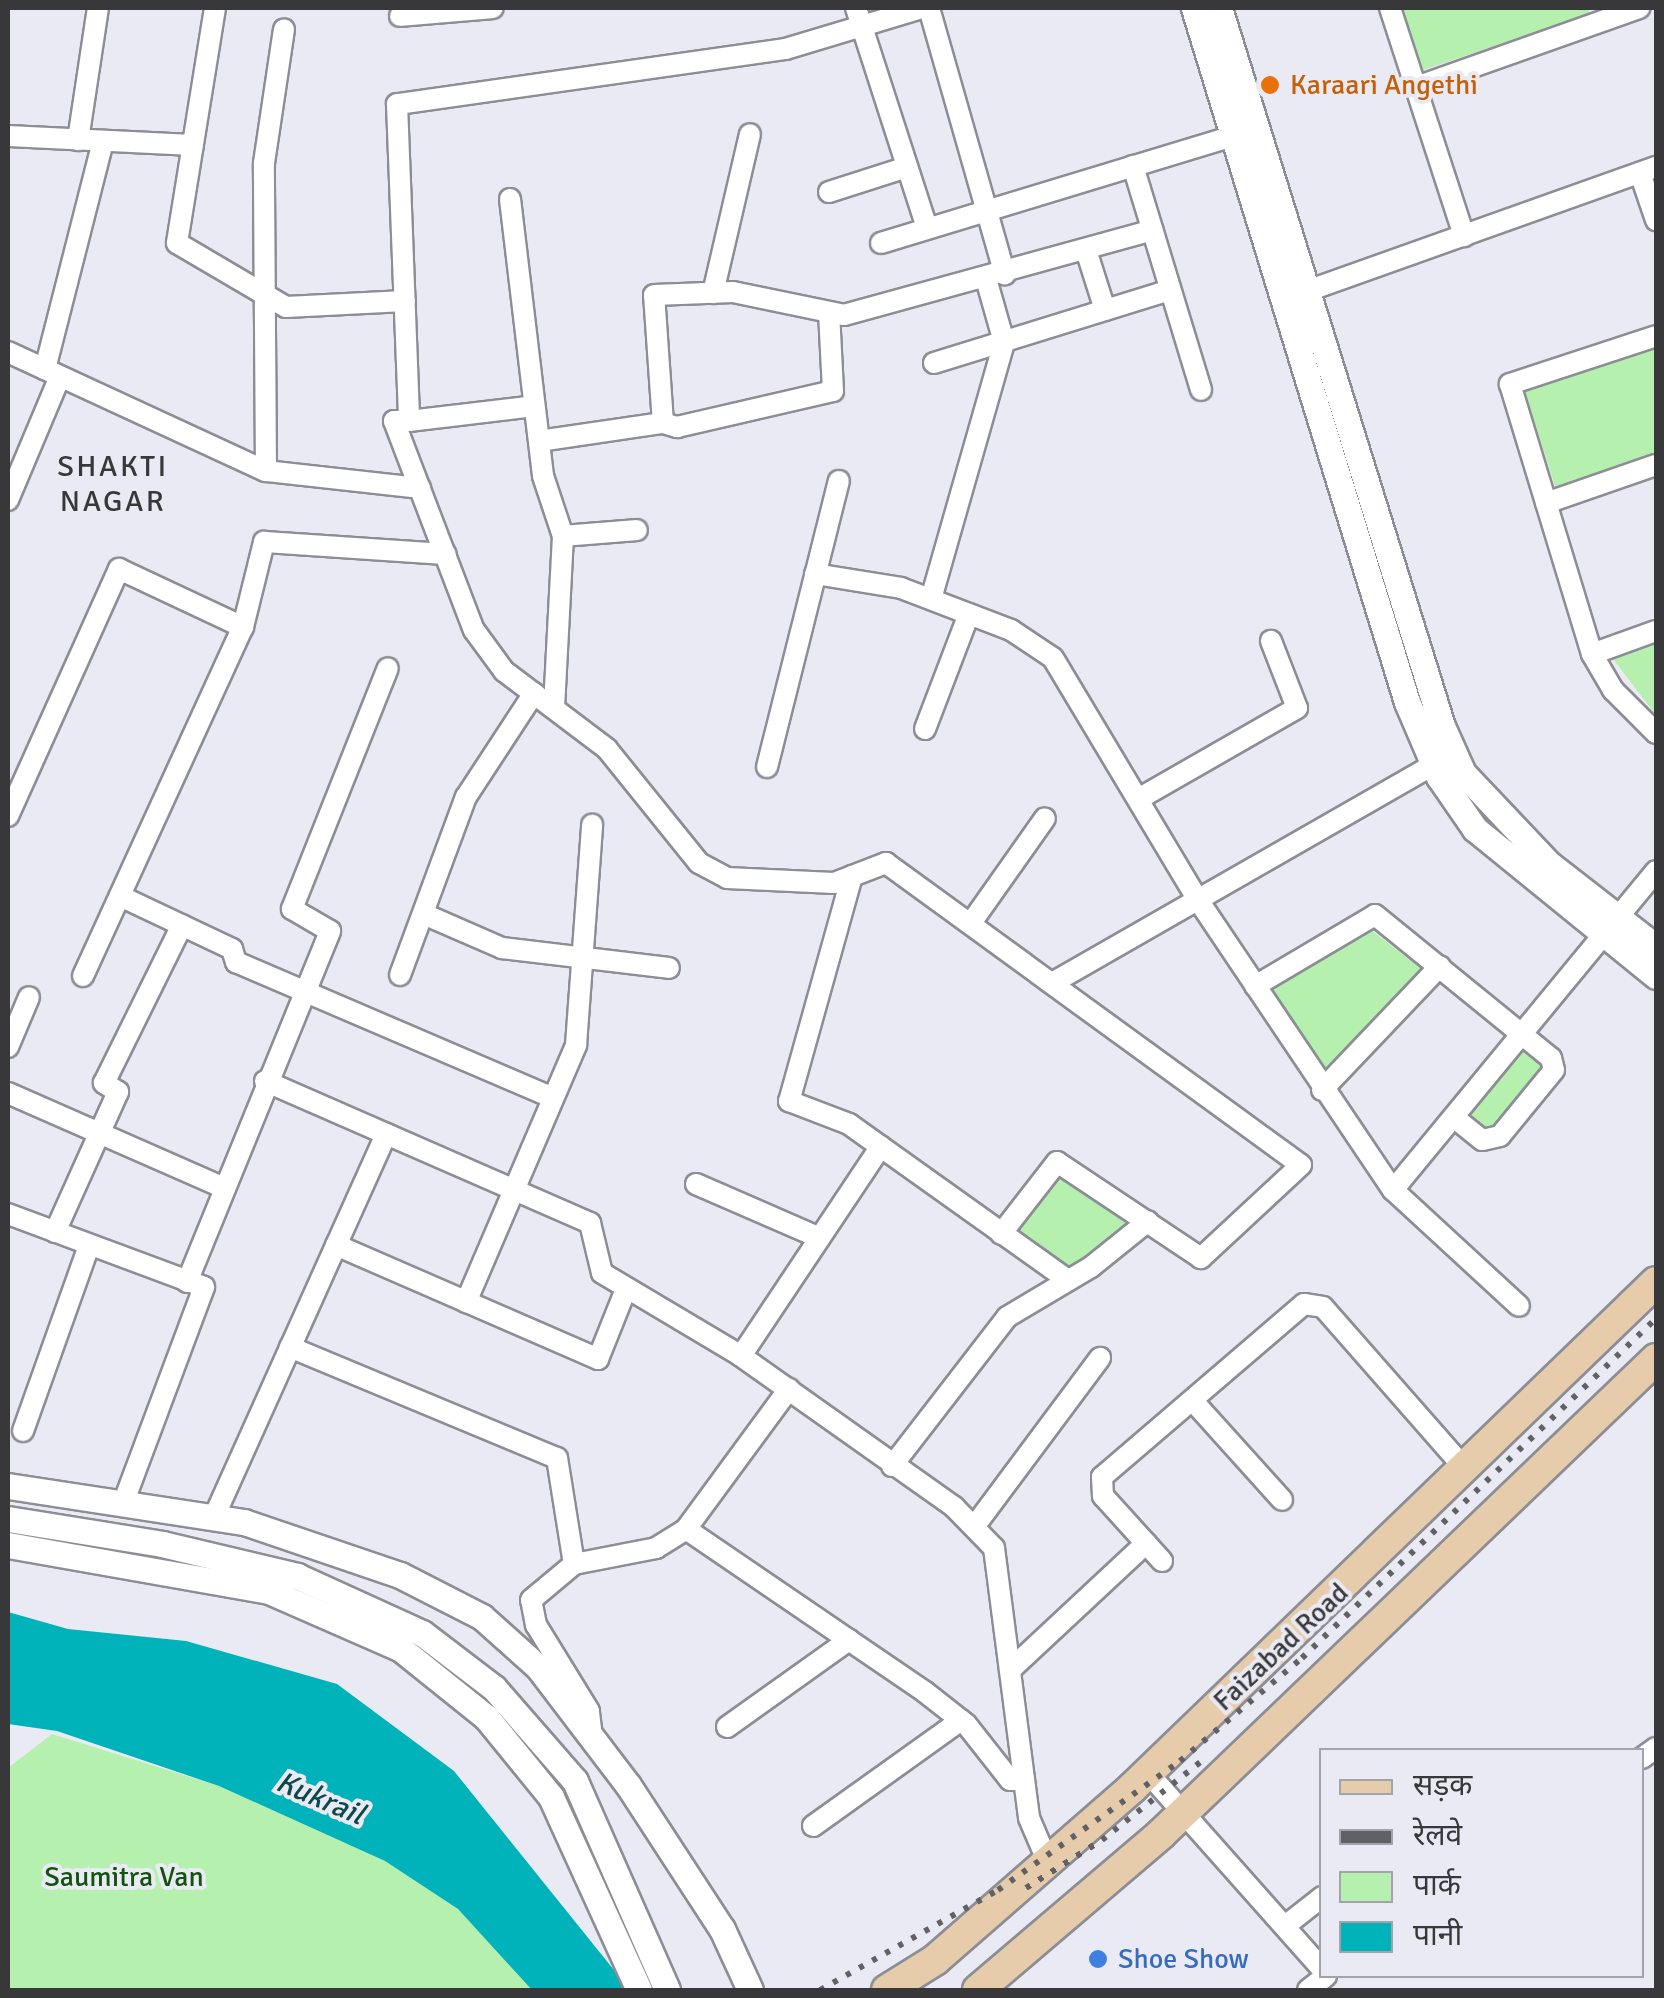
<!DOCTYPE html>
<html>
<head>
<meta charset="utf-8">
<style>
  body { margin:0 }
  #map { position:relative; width:1664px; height:1998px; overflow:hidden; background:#eaeaf4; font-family:Signika,"Noto Sans Devanagari",sans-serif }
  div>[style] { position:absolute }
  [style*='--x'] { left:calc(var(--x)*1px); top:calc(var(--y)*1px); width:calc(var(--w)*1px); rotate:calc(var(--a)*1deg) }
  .green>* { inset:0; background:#b5f0ae }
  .water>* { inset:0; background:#00b2b9 }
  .roads { filter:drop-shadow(2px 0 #8c8d95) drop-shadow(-2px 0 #8c8d95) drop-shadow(0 2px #8c8d95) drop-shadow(0 -2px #8c8d95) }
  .minor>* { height:20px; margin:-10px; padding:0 10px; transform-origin:10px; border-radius:10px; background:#fff }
  .tertiary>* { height:25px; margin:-12.5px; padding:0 12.5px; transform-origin:12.5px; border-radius:12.5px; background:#fff }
  .primary>* { height:30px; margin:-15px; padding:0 15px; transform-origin:15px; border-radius:15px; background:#e6ccaa }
  .rail>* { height:6px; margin-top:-3px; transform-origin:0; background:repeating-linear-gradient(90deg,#606065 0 5px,transparent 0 15px) }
  .dots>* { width:28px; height:28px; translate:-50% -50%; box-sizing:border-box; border:5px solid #eaeaf4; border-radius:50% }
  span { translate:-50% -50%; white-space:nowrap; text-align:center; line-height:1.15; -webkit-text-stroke:8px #eaeaf4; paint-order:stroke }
  .food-label { font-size:28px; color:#c56008 }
  .left { translate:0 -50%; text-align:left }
  .street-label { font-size:28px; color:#38383b }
  .park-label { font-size:28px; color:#12530d }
  .shop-label { font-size:28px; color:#366cbe }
  .neighbourhood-label { font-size:30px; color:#38383b; letter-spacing:2.5px }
  .water-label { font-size:30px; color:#0a4a4d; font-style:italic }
  .frame { position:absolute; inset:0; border:10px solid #38383b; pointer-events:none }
  .legend { position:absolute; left:1319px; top:1748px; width:325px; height:230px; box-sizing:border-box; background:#eaeaf4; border:2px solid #a3a3aa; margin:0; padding:12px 18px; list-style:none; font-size:30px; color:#38383b }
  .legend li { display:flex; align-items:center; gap:20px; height:50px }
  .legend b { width:50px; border:2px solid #a3a3aa }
</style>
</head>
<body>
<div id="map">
  <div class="green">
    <i style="clip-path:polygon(1402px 8px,1587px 8px,1590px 14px,1423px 70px)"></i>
    <i style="clip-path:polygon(1656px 345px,1656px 456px,1556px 489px,1524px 389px)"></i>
    <i style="clip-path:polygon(1656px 644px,1656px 715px,1613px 659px)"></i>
    <i style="clip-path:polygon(1366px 926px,1425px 972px,1323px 1078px,1263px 987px)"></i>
    <i style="clip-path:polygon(1522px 1047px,1545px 1066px,1487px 1135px,1464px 1115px)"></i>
    <i style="clip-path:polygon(1057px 1168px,1137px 1223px,1069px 1274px,1009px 1232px)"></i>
    <i style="clip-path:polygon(52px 1734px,219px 1786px,385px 1861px,458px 1909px,532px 1990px,8px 1990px,8px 1768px)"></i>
  </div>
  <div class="water">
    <i style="clip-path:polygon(8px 1612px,68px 1629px,186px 1641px,337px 1684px,454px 1771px,630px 1990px,532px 1990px,458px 1909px,385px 1861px,219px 1786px,57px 1731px,8px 1724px)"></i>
  </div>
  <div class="roads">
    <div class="minor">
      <i style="--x:215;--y:8;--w:238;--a:99.2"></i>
      <i style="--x:177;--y:243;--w:126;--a:30.4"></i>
      <i style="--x:286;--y:307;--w:119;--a:-2.9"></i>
      <i style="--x:856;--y:8;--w:231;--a:72.1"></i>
      <i style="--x:922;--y:8;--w:143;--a:163.3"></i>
      <i style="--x:785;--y:49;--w:392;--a:171.9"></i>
      <i style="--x:397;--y:104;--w:317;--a:87.8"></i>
      <i style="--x:409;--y:421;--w:15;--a:180"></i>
      <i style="--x:394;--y:421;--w:224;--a:69.1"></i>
      <i style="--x:474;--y:630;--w:51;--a:53.8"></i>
      <i style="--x:504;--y:671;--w:129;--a:37.1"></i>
      <i style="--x:607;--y:749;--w:146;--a:51.1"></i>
      <i style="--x:699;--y:863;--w:32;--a:28"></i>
      <i style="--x:727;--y:878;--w:107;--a:2.7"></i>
      <i style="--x:834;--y:883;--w:56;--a:-21"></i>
      <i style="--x:886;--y:863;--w:513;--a:36.04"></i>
      <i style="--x:1301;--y:1165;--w:137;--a:137.1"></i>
      <i style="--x:1201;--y:1258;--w:173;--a:-146.3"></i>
      <i style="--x:1057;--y:1162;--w:91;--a:127.9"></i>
      <i style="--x:929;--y:8;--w:277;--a:74.1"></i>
      <i style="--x:1390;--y:8;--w:240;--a:72"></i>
      <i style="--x:400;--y:16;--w:93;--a:-4.9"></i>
      <i style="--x:1416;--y:87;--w:237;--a:-19.5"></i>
      <i style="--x:8;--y:136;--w:185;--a:2.8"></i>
      <i style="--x:78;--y:140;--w:134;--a:-81.4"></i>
      <i style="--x:1133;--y:166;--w:234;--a:73.1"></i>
      <i style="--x:1640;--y:173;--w:50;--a:71.2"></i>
      <i style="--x:829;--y:192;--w:82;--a:-17.8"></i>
      <i style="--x:510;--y:199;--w:279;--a:83.2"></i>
      <i style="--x:543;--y:476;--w:63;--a:71.6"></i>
      <i style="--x:563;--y:536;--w:172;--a:93"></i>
      <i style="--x:881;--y:243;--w:382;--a:-16.9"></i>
      <i style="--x:1086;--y:250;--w:63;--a:72.4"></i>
      <i style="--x:713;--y:293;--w:163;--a:-76.9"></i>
      <i style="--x:1296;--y:295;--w:382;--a:-19.6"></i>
      <i style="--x:1656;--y:336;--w:154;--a:161.8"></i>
      <i style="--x:1510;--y:384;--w:282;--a:73.1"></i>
      <i style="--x:1592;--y:654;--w:42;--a:59.7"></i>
      <i style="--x:1613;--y:690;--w:61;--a:45"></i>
      <i style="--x:8;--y:352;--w:284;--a:24.8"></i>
      <i style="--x:266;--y:471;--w:155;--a:6.3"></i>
      <i style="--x:934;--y:363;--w:247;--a:-17.2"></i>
      <i style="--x:45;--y:369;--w:234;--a:-75.7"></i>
      <i style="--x:409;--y:421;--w:126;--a:-6.8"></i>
      <i style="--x:663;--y:423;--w:15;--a:16"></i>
      <i style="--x:677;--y:427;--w:160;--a:-13"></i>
      <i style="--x:833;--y:391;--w:78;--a:-92.9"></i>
      <i style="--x:539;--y:441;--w:125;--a:-8.3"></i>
      <i style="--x:663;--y:423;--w:128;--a:-94"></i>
      <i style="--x:654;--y:295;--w:79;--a:-2.2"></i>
      <i style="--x:733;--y:292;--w:113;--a:11.7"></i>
      <i style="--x:844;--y:315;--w:320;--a:-15.4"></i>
      <i style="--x:266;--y:471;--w:308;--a:-90.4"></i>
      <i style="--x:264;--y:163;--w:135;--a:-81.5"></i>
      <i style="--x:8;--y:500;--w:134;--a:-67.2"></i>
      <i style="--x:1546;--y:503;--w:116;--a:-19.1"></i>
      <i style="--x:563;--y:536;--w:74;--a:-4.6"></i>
      <i style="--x:815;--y:574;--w:87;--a:9.2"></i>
      <i style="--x:901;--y:588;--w:118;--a:20.9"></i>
      <i style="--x:1011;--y:630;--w:50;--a:33.7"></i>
      <i style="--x:1053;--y:658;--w:282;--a:59.1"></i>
      <i style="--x:1198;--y:900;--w:349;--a:56.1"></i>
      <i style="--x:1393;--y:1190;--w:171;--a:42.6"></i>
      <i style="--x:931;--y:599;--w:267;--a:-74.1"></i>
      <i style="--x:1004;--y:342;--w:66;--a:-105.9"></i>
      <i style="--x:1592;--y:654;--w:68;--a:-19.8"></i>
      <i style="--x:925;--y:729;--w:123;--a:-69.1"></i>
      <i style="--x:767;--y:767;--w:295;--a:-75.9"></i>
      <i style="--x:1140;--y:798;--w:181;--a:-29.8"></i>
      <i style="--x:1297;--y:708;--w:72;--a:-111.2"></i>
      <i style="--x:8;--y:816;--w:271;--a:-65.8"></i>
      <i style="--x:119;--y:569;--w:137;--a:25.1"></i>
      <i style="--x:852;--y:876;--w:234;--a:105.6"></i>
      <i style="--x:789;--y:1101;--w:64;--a:21"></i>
      <i style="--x:849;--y:1124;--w:269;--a:35.5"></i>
      <i style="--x:120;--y:896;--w:124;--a:25.3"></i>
      <i style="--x:232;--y:949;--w:14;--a:73"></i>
      <i style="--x:236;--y:962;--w:345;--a:23.2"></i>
      <i style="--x:426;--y:915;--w:83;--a:23.5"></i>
      <i style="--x:502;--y:948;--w:168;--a:6.8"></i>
      <i style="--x:971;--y:923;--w:128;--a:-54.8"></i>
      <i style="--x:400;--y:975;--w:190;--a:-69.7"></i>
      <i style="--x:466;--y:797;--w:124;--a:-56.8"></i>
      <i style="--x:83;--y:976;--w:384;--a:-65.4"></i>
      <i style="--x:243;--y:627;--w:88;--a:-76.1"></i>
      <i style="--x:264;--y:542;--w:182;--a:3.8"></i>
      <i style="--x:1054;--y:982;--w:449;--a:-29.8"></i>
      <i style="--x:1255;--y:986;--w:139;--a:-30.6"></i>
      <i style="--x:1375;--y:915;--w:227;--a:39.1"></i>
      <i style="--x:1551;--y:1058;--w:12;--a:76"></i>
      <i style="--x:1554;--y:1070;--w:85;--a:129.3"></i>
      <i style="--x:1500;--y:1136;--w:18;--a:167"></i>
      <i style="--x:1482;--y:1140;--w:35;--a:-141"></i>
      <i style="--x:8;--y:1047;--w:54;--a:-67.2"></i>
      <i style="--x:265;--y:1081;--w:355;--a:23.6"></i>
      <i style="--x:590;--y:1223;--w:51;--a:76.5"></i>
      <i style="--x:602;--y:1273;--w:162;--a:30.8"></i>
      <i style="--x:741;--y:1356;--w:261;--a:35.3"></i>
      <i style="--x:954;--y:1507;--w:57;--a:45.7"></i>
      <i style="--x:994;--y:1548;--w:272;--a:82.6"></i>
      <i style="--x:1029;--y:1818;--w:46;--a:66.8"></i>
      <i style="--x:1322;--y:1090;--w:171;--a:-46.4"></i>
      <i style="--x:8;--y:1093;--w:236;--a:23.7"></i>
      <i style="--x:696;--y:1184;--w:135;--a:23.5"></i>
      <i style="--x:1393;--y:1190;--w:413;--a:-50.5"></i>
      <i style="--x:8;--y:1214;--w:209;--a:20.4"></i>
      <i style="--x:204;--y:1287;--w:232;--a:110.5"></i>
      <i style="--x:55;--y:1232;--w:154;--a:-65.8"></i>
      <i style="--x:118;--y:1092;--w:17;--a:-147"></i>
      <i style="--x:104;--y:1083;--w:176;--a:-63.7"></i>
      <i style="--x:336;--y:1245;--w:286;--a:23.5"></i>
      <i style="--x:598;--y:1359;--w:75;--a:-68.2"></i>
      <i style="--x:187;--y:1282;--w:379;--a:-67.8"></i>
      <i style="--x:330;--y:931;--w:44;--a:-149.9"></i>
      <i style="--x:292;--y:909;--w:259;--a:-68.3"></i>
      <i style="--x:466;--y:1302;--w:280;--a:-66.8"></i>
      <i style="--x:576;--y:1045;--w:221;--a:-85.8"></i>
      <i style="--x:290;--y:1347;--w:289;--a:22.6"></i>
      <i style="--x:557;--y:1458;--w:107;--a:80.9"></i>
      <i style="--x:741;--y:1356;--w:252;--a:-56.3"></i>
      <i style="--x:1193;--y:1401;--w:133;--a:48"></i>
      <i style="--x:23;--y:1431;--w:196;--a:-70.4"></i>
      <i style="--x:892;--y:1466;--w:188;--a:-52.3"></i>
      <i style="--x:1007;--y:1317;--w:98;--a:-30.8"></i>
      <i style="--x:1091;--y:1267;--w:73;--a:-38.9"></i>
      <i style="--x:214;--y:1517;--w:420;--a:-65.8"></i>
      <i style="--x:974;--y:1527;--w:211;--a:-53.3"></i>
      <i style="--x:686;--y:1529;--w:289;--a:34.3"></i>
      <i style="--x:925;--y:1692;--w:52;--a:38"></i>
      <i style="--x:966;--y:1724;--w:71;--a:51.8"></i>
      <i style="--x:1010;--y:1780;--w:14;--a:0"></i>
      <i style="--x:1162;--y:1561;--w:88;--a:-132.2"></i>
      <i style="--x:1103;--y:1496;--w:19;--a:-93"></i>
      <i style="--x:1102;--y:1477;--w:266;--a:-40.6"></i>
      <i style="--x:1304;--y:1304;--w:19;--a:9"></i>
      <i style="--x:1323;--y:1307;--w:218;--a:48.7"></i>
      <i style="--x:1010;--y:1670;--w:186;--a:-43"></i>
      <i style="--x:727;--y:1727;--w:150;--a:-35.5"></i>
      <i style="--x:592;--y:1737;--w:26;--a:-97"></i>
      <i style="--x:589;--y:1711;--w:101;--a:-121.6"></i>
      <i style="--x:536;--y:1625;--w:25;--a:-101"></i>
      <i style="--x:531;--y:1600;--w:56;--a:-39.9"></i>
      <i style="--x:574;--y:1564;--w:84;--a:-11"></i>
      <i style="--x:656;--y:1548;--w:36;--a:-32"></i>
      <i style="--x:686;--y:1529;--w:174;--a:-53.7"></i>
      <i style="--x:1642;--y:1758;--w:17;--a:-36"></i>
      <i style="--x:1148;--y:1773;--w:262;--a:48.4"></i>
      <i style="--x:813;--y:1826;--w:182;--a:-35.6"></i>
      <i style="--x:1285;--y:1926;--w:47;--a:-38.1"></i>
      <i style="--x:1308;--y:1990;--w:23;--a:-38"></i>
    </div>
    <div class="tertiary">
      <i style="--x:1194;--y:8;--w:726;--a:72.94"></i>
      <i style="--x:1407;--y:702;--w:82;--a:66.9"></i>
      <i style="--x:1439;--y:777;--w:63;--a:55.3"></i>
      <i style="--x:1475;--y:829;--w:233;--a:39.1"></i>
      <i style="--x:1219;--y:8;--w:752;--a:72.75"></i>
      <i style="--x:1442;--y:726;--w:51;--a:65.9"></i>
      <i style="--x:1463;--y:773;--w:124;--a:46.6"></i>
      <i style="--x:1548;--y:863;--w:137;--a:37.9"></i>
      <i style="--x:8;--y:1486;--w:239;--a:8.7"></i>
      <i style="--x:244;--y:1522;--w:165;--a:18.8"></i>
      <i style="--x:400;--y:1575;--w:92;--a:27.1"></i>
      <i style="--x:482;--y:1617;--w:75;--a:41.8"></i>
      <i style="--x:538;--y:1667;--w:148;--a:52.7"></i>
      <i style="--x:628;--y:1785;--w:172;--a:56.9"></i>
      <i style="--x:722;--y:1929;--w:67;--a:65.3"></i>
      <i style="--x:8;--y:1519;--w:156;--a:9.2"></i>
      <i style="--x:162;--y:1544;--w:139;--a:13.3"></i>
      <i style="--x:297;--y:1576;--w:137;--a:24.5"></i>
      <i style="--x:422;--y:1633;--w:91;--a:37.4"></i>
      <i style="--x:494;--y:1688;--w:123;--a:48.9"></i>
      <i style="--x:575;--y:1781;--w:228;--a:66.2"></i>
      <i style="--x:8;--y:1545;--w:265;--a:10"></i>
      <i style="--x:269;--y:1591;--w:144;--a:23.7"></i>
      <i style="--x:401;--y:1649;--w:109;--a:38.7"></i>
      <i style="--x:486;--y:1717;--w:103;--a:50.9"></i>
      <i style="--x:551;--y:1797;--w:212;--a:65.5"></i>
    </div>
    <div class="primary">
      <i style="--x:887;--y:1990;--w:57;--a:-32"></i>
      <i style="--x:935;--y:1960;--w:262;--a:-41.1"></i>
      <i style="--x:1132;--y:1788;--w:728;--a:-44"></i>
      <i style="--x:978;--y:1990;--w:240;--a:-40.4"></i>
      <i style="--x:1161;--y:1834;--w:686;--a:-43.82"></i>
    </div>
  </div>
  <div class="rail">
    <i style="--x:1026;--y:1888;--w:90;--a:-32.3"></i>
    <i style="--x:1102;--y:1840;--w:135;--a:-38.4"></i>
    <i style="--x:820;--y:1990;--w:204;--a:-29.3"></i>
    <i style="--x:998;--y:1890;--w:223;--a:-35.3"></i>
    <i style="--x:1180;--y:1761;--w:160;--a:-40.2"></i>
    <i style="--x:1302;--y:1658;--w:491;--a:-43.8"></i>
  </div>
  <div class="dots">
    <i style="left:1270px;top:85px;background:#e8710a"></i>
    <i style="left:1098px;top:1959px;background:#3f7fe0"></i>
  </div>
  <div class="food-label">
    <span class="left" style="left:1290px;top:85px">Karaari Angethi</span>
  </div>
  <div class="street-label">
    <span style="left:1281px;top:1647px;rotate:-43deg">Faizabad Road</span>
  </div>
  <div class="park-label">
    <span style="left:124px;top:1877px">Saumitra Van</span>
  </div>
  <div class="shop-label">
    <span class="left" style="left:1118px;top:1959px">Shoe Show</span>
  </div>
  <div class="neighbourhood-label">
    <span style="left:113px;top:484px">SHAKTI<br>NAGAR</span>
  </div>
  <div class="water-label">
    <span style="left:320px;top:1799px;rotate:23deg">Kukrail</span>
  </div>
  <div class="frame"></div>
  <ul class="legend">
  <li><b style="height:12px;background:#e6ccaa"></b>सड़क</li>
  <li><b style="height:12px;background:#606065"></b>रेलवे</li>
  <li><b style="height:28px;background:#b5f0ae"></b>पार्क</li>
  <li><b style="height:28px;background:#00b2b9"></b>पानी</li>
  </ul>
</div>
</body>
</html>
